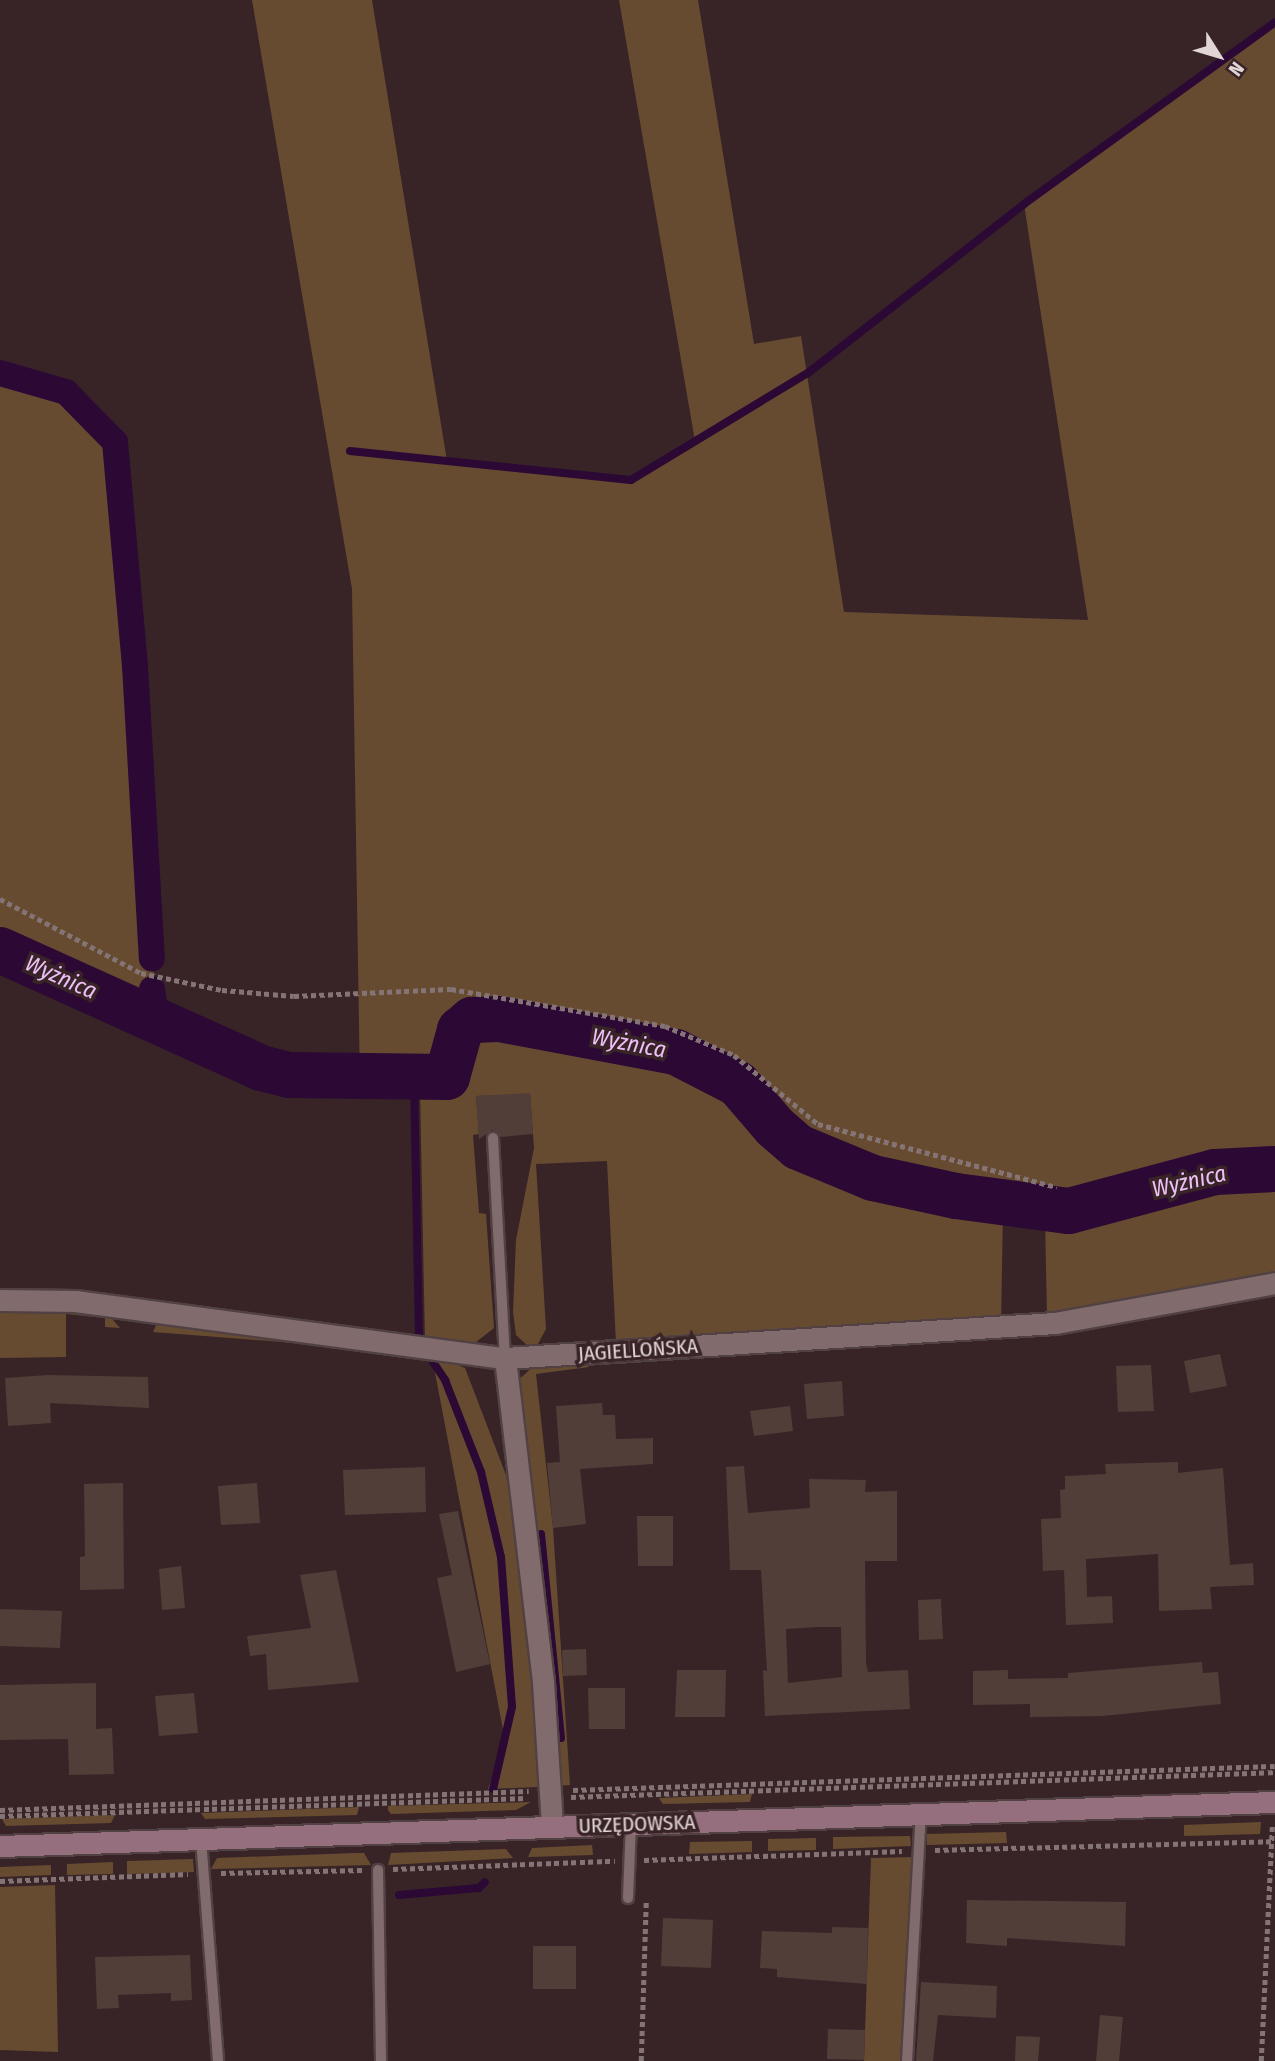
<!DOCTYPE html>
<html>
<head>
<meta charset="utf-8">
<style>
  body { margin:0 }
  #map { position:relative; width:1275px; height:2061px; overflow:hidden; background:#382427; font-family:"Fira Sans Condensed",sans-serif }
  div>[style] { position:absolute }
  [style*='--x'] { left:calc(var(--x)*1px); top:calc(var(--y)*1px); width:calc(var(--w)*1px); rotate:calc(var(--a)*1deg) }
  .green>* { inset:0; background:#674b31 }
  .stream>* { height:8px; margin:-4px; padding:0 4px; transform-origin:4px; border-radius:4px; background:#2b0934 }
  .canal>* { height:26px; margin:-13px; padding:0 13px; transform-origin:13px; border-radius:13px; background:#2b0934 }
  .river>* { height:46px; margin:-23px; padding:0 23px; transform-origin:23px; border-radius:23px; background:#2b0934 }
  .building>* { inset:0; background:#513e38 }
  .path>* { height:4.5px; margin-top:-2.25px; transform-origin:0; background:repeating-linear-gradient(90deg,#857476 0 5px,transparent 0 8.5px) }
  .roads { filter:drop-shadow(2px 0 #514143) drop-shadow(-2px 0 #514143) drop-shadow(0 2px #514143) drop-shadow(0 -2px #514143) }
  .lane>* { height:10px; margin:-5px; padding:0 5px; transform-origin:5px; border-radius:5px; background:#826b6d }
  .street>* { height:21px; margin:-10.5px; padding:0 10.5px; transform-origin:10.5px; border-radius:10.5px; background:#826b6d }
  .secondary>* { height:21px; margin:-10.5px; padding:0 10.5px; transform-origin:10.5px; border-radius:10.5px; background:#956f7d }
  span { translate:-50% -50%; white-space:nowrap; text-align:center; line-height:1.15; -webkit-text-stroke:7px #382427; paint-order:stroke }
  .street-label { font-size:21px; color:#e2d5d6 }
  .water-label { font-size:23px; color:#edc0f9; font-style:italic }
  .north { position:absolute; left:1184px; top:21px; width:70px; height:70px; -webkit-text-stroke:5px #382427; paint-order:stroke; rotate:127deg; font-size:19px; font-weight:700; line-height:28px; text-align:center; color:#e2d5d6 }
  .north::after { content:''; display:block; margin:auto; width:24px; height:32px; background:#e2d5d6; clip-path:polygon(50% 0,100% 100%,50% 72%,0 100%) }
</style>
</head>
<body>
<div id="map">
  <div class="green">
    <i style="clip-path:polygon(252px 0,372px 0,447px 461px,631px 480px,695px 441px,619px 0,698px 0,754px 344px,801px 336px,844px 612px,1088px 620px,1024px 204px,1275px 24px,1275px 1275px,1047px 1317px,1045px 1216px,1003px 1211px,1001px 1323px,616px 1344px,607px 1161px,536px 1164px,546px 1329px,538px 1344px,529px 1347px,516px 1335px,513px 1312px,516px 1240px,534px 1148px,530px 1094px,476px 1096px,479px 1134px,473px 1135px,479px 1213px,486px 1214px,494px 1328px,471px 1346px,425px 1342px,420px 1088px,360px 1086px,352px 589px)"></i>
    <i style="clip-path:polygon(0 373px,66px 392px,115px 442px,135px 666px,156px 1012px,0 941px)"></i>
    <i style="clip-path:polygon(21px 1308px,107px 1313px,120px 1328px,105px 1327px,105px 1318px,66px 1314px,66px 1357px,0 1358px,0 1311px)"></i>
    <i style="clip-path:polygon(158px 1321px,453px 1363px,465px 1368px,506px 1475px,514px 1522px,541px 1751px,537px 1787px,488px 1789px,505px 1740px,433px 1362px,295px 1343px,153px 1332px)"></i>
    <i style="clip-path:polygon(582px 1361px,589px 1367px,536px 1374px,553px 1528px,570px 1785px,558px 1786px,515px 1383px,535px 1365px)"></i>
    <i style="clip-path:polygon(752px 1794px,750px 1802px,663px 1804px,659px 1798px)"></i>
    <i style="clip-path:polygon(531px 1802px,516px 1810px,391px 1814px,388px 1810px,388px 1806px)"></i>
    <i style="clip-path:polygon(359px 1807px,357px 1815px,205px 1819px,201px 1813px)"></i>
    <i style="clip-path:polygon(115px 1815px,111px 1823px,6px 1826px,2px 1819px)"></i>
    <i style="clip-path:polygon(1261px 1822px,1260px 1834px,1184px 1836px,1184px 1825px)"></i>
    <i style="clip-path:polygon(1006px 1832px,1007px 1843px,927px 1845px,927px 1834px)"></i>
    <i style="clip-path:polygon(910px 1836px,911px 1846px,833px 1849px,833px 1837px)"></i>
    <i style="clip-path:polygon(816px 1838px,816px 1850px,768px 1851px,768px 1839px)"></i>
    <i style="clip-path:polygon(752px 1841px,752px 1852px,689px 1854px,690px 1842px)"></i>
    <i style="clip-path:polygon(592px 1845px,593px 1855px,528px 1857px,532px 1848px)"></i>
    <i style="clip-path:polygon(506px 1849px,513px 1858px,388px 1865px,391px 1853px)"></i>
    <i style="clip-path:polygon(355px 1853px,364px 1853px,371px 1865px,211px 1869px,217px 1858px)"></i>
    <i style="clip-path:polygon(913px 1857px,900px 2061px,864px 2061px,871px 1858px)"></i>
    <i style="clip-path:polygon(193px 1859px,194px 1872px,127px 1874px,127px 1861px)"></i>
    <i style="clip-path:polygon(113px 1862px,113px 1874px,67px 1875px,67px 1864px)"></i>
    <i style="clip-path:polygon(51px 1865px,51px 1875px,0 1877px,0 1867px)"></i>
    <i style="clip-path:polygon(55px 1885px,58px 2052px,0 2050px,0 1887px)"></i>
  </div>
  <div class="stream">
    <i style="--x:350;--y:451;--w:282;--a:5.9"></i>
    <i style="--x:631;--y:480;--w:207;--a:-31.2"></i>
    <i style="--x:808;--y:373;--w:274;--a:-38"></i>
    <i style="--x:1024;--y:204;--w:310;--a:-35.9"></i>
    <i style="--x:414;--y:1078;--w:263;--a:88.9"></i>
    <i style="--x:433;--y:1362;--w:22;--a:56"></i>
    <i style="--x:445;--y:1380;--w:99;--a:68.6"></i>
    <i style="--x:481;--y:1472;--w:87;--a:76.8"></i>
    <i style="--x:501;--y:1557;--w:150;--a:85.8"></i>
    <i style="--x:512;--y:1707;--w:84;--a:103"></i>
    <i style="--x:541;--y:1534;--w:205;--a:84.4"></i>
    <i style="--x:399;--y:1895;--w:80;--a:-5"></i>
    <i style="--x:479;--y:1888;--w:8;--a:-45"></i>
  </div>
  <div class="canal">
    <i style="--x:0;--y:373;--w:69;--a:16.1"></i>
    <i style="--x:66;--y:392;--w:70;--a:45.6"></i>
    <i style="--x:115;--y:442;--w:225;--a:84.9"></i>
    <i style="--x:135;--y:666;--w:293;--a:86.7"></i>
    <i style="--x:152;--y:989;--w:32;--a:81"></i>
  </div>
  <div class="river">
    <i style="--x:0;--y:950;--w:286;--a:24.3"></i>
    <i style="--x:261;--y:1068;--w:29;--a:14"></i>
    <i style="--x:289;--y:1075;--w:158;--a:0.7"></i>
    <i style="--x:447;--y:1077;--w:49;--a:-74.5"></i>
    <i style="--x:460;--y:1030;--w:16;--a:-40"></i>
    <i style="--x:472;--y:1020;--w:27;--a:-2"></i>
    <i style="--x:499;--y:1019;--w:180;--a:10.6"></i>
    <i style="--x:676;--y:1052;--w:70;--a:27.3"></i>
    <i style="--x:738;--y:1084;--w:57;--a:49.3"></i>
    <i style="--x:775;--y:1127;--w:30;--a:41"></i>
    <i style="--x:798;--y:1147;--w:81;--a:22.5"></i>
    <i style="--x:873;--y:1178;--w:85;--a:12.2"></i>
    <i style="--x:956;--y:1196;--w:114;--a:7.6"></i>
    <i style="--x:1069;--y:1211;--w:151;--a:-15"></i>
    <i style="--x:1215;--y:1172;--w:60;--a:-2.9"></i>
  </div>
  <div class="building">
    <i style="clip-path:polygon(530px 1093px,533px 1134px,501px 1137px,492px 1130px,479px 1139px,476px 1096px)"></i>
    <i style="clip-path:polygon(1220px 1354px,1227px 1386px,1190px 1393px,1184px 1361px)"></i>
    <i style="clip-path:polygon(1151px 1365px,1154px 1411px,1118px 1412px,1116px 1366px)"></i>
    <i style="clip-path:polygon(48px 1375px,148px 1377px,149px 1408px,50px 1403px,51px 1423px,8px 1426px,5px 1378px)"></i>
    <i style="clip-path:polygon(842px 1381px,844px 1416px,807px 1419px,804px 1384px)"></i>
    <i style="clip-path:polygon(602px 1403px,603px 1415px,615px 1415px,616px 1439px,653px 1438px,653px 1464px,580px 1469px,586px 1524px,553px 1528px,547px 1463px,560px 1462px,556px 1406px)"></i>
    <i style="clip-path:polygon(790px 1406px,793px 1431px,754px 1436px,750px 1411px)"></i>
    <i style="clip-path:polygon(1178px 1462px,1178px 1473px,1223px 1468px,1230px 1565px,1253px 1563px,1254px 1585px,1210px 1587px,1212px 1609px,1159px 1611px,1158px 1554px,1086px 1559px,1087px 1597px,1112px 1596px,1113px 1623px,1066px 1625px,1064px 1570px,1043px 1571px,1041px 1519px,1061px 1518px,1060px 1490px,1065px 1489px,1065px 1476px,1106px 1474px,1105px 1464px)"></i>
    <i style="clip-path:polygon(evenodd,744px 1466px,748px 1513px,810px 1508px,809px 1479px,866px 1480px,865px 1492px,897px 1491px,897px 1561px,865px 1561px,866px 1663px,868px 1672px,908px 1670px,910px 1709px,765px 1716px,763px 1670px,767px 1671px,761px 1570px,730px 1570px,726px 1467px,744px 1466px,817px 1627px,841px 1627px,842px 1677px,788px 1683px,786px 1629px,817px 1627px)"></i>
    <i style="clip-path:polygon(425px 1467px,426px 1512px,345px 1515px,343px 1470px)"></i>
    <i style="clip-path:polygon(123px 1483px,124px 1589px,80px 1590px,80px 1557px,85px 1556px,84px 1484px)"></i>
    <i style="clip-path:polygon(257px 1483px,260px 1523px,221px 1525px,218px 1486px)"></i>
    <i style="clip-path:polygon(458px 1511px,490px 1664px,456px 1672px,437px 1578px,452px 1575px,439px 1514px)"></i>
    <i style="clip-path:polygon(637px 1516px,673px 1516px,673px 1566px,638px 1566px)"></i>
    <i style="clip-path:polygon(181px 1566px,185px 1608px,162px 1610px,159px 1569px)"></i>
    <i style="clip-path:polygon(336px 1570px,359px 1682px,268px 1690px,266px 1654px,250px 1656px,247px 1636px,311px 1628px,300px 1575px)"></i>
    <i style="clip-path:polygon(941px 1599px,943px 1639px,919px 1640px,918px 1600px)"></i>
    <i style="clip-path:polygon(0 1609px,62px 1611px,60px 1648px,0 1646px)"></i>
    <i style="clip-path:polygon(586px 1649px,587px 1675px,563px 1676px,562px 1650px)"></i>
    <i style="clip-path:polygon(1202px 1662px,1203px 1673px,1218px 1672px,1221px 1704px,1103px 1716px,1030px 1717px,1030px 1704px,973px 1705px,973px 1671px,1008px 1670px,1008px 1679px,1068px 1678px,1068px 1673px)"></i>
    <i style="clip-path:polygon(677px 1670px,726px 1670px,725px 1717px,675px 1717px)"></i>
    <i style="clip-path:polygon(96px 1683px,96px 1729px,112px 1728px,114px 1774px,69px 1775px,68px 1739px,0 1740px,0 1685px)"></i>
    <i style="clip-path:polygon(588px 1688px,625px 1688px,625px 1729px,589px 1729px)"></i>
    <i style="clip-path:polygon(194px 1693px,198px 1733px,159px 1736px,155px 1696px)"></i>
    <i style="clip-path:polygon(967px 1900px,1126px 1902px,1125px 1946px,1007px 1938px,1007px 1946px,966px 1943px)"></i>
    <i style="clip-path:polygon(663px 1918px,713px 1920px,711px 1968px,661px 1966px)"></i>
    <i style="clip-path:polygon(832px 1927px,868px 1928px,867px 1984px,777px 1977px,777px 1969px,760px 1968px,762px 1931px,832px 1933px)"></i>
    <i style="clip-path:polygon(533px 1946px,576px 1946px,576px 1989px,533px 1989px)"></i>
    <i style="clip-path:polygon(190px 1955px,192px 2000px,171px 2001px,171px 1993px,118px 1995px,119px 2008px,97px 2009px,95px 1957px)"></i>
    <i style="clip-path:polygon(921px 1982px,997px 1986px,996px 2018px,938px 2015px,933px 2061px,916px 2061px)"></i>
    <i style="clip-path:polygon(1100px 2015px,1123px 2017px,1119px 2061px,1096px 2061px)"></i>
    <i style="clip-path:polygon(828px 2029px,865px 2030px,864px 2060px,827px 2059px)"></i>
    <i style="clip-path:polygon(1016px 2036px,1040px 2037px,1038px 2061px,1015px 2061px)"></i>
  </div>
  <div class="path">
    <i style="--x:0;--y:899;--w:159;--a:27.7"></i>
    <i style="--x:141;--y:973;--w:83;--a:11.9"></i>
    <i style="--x:222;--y:990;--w:72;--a:4.8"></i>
    <i style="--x:294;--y:996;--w:157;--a:-2.6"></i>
    <i style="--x:451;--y:989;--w:217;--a:9.8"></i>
    <i style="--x:665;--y:1026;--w:75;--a:22.8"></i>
    <i style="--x:734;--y:1055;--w:109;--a:39.4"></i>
    <i style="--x:818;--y:1124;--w:247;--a:14.8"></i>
    <i style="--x:573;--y:1790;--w:702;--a:-1.96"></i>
    <i style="--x:571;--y:1797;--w:704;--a:-2.03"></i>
    <i style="--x:0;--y:1810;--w:529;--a:-2.06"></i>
    <i style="--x:0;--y:1816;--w:527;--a:-1.96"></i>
    <i style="--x:935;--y:1850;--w:340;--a:-1.5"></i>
    <i style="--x:644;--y:1860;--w:258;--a:-2"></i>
    <i style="--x:393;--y:1869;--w:222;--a:-2.1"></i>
    <i style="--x:221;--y:1873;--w:142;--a:-1.2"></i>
    <i style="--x:0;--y:1881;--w:188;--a:-2.1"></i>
    <i style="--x:641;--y:2061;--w:160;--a:-88.2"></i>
    <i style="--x:1261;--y:2061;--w:237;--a:-87.3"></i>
  </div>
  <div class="roads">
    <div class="lane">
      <i style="--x:493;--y:1138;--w:220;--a:86.9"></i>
      <i style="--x:201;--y:1839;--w:223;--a:85.6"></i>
      <i style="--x:378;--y:1870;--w:191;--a:89.1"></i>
      <i style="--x:628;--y:1898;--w:74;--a:-87.7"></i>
      <i style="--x:907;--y:2061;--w:247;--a:-86.8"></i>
    </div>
    <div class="street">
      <i style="--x:0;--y:1300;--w:75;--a:0.8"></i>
      <i style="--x:75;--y:1301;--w:434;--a:7.6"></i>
      <i style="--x:505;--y:1358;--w:551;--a:-3.64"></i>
      <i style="--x:1055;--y:1323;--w:224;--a:-10.3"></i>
      <i style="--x:505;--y:1358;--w:326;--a:83.3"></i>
      <i style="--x:543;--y:1682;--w:145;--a:86.4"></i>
    </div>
    <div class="secondary">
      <i style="--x:0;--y:1846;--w:1276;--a:-1.98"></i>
    </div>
  </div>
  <div class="street-label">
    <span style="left:638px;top:1350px;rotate:-4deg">JAGIELLOŃSKA</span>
    <span style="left:637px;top:1824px;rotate:-2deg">URZĘDOWSKA</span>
  </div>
  <div class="water-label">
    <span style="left:61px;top:977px;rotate:24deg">Wyżnica</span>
    <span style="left:629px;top:1043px;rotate:11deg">Wyżnica</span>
    <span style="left:1189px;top:1181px;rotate:-13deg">Wyżnica</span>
  </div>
  <div class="north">N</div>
</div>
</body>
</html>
